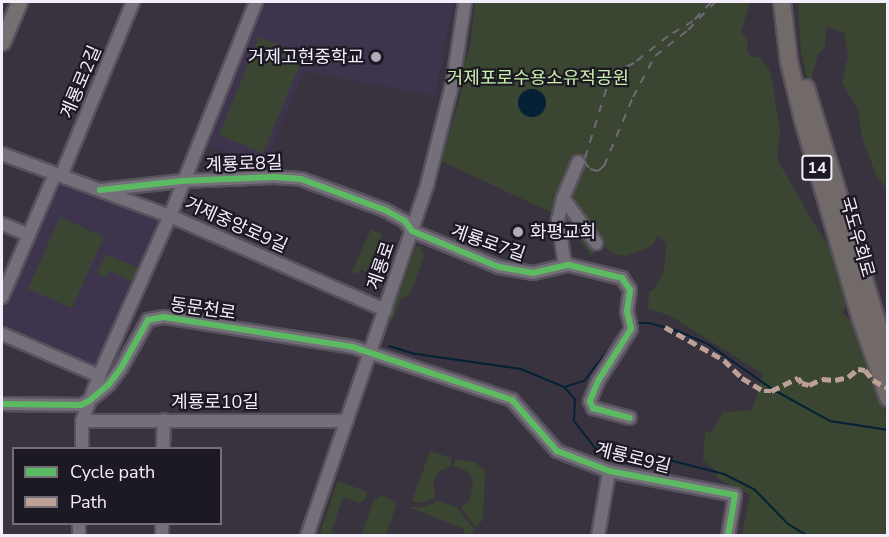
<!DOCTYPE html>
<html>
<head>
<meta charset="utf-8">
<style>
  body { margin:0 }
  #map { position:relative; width:889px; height:537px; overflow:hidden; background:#39333f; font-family:"Nunito Sans","Noto Sans KR",sans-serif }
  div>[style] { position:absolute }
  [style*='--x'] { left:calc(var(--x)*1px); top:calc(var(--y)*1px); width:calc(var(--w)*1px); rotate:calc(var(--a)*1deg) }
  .built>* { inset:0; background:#3f344e }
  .green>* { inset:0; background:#3a4632 }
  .water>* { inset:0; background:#052136 }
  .round { border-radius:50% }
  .stream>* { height:2px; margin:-1px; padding:0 1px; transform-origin:1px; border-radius:1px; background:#052136 }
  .roads { filter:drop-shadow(2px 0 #57525d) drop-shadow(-2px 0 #57525d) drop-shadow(0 2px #57525d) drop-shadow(0 -2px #57525d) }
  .minor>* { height:12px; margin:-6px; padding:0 6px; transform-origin:6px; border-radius:6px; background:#746f79 }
  .major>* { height:15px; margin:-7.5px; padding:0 7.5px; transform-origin:7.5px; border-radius:7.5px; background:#756f71 }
  .highway>* { height:16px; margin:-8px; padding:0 8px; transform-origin:8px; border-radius:8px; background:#726a68 }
  .rail>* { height:2px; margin-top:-1px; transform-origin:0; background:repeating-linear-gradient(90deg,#6f6a75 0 8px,transparent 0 16px) }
  .quiet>* { height:4.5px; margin-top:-2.25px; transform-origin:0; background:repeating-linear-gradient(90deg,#bda197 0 9px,transparent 0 13.5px) }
  .cycleway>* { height:6px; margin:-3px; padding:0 3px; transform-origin:3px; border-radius:3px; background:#5cba63 }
  .dots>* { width:16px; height:16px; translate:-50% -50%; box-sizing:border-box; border:3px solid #1d1923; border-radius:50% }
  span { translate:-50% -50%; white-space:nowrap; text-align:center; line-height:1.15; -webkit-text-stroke:4.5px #1d1923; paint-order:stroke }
  .shield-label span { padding:2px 4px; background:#1d1923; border:2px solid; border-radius:4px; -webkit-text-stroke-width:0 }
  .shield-label { font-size:16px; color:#f3edfc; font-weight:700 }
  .poi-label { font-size:18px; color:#f3edfc }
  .right { translate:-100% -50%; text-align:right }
  .left { translate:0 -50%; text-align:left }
  .park-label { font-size:18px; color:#c8f2ac }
  .street-label { font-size:18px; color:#f3edfc }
  .frame { position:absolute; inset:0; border:3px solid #f3edfc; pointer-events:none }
  .legend { position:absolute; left:12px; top:447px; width:210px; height:78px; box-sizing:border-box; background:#1d1923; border:2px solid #736e7a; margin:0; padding:8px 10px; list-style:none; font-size:18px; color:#f3edfc }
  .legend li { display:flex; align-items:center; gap:12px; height:30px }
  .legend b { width:30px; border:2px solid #736e7a }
</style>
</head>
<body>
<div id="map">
  <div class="built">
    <i style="clip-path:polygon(261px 2px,453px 2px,435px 96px,304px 71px,262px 169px,205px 143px,257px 18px)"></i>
    <i style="clip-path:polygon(55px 174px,170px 216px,99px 376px,2px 334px,2px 297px)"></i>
  </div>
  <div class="green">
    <i style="clip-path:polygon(475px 2px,750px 2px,741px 31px,748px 42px,747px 50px,750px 56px,761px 58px,771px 73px,780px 132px,777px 159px,820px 234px,838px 257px,846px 306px,842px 313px,857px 326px,887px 415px,887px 535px,742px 535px,750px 495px,718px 479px,714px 469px,703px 460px,705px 431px,712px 432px,723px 412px,752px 410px,763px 374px,669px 315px,648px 309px,649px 292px,654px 289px,664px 272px,666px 243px,657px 235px,653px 245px,640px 251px,626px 256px,616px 255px,602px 245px,584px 221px,601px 246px,591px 256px,563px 218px,441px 161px,461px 94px,464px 62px,470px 48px)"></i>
    <i style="clip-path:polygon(798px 2px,887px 2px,887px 188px,877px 178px,863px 139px,857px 108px,842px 83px,848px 56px,844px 33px,826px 26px,825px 48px,818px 54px,809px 87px,801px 53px)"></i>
    <i style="clip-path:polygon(259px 37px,304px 55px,263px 153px,219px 135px)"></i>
    <i style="clip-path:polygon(60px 217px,104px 237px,72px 308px,28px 289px)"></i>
    <i style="clip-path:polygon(371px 229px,383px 234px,367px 272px,361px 269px,358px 274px,352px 272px)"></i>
    <i style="clip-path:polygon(416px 247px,423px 247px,421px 252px,425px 254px,410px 294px,401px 299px,393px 319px,388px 325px)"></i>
    <i style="clip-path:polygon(106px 254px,139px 268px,133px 282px,109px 271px,106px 278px,97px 274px)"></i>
    <i style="clip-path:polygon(430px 451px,451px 458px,451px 466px,440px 471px,433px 480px,435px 498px,420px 503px,412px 501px)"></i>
    <i style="clip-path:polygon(455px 459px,475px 462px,485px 471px,483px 519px,476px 528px,461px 507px,470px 501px,473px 479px,465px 470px,454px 467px)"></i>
    <i style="clip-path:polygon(338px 481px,367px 492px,365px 500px,360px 503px,343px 497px,331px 532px,338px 535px,319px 535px)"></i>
    <i style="clip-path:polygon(381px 496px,395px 501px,396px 505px,386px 535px,362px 535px,373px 501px)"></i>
    <i style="clip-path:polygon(438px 501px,456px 507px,474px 529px,473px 535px,465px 535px,464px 529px,409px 507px,423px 507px)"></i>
  </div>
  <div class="water">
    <i class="round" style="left:518px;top:89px;width:28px;height:28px"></i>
  </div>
  <div class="stream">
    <i style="--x:635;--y:323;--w:14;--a:0"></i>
    <i style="--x:649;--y:323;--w:27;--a:15"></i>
    <i style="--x:675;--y:330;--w:36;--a:23"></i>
    <i style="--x:708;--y:344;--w:78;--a:35.1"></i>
    <i style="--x:772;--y:389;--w:66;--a:28.9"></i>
    <i style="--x:830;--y:421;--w:59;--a:8.8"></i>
    <i style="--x:389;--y:346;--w:28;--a:17"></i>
    <i style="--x:416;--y:354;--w:106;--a:8.1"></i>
    <i style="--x:521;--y:369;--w:47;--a:22.7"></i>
    <i style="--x:564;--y:387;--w:21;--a:-17"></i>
    <i style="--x:584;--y:381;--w:51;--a:-52.2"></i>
    <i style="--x:615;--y:341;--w:19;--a:-62"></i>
    <i style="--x:565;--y:388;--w:15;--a:48"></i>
    <i style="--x:575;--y:399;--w:22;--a:93"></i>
    <i style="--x:574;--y:421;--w:34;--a:52"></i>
    <i style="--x:595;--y:448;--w:34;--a:23"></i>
    <i style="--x:626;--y:461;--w:31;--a:-7"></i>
    <i style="--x:657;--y:457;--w:69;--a:14.2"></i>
    <i style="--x:724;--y:474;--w:34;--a:27"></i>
    <i style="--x:754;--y:489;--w:49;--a:45.8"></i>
    <i style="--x:788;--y:524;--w:23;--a:31"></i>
  </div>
  <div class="roads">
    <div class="minor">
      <i style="--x:2;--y:154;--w:179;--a:20.3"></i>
      <i style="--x:170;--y:216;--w:235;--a:23.6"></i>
      <i style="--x:61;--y:176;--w:188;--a:-67.5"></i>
      <i style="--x:100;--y:190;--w:82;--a:-6.3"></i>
      <i style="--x:182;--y:181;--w:92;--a:-2.5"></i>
      <i style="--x:274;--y:177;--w:27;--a:4"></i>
      <i style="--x:301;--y:179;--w:90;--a:20.3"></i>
      <i style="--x:385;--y:210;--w:23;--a:29"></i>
      <i style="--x:405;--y:221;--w:12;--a:55"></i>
      <i style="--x:412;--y:231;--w:94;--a:22.5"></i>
      <i style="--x:499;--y:267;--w:35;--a:10"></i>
      <i style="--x:533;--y:273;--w:37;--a:-13"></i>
      <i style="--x:569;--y:265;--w:55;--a:13.8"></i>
      <i style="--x:622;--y:278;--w:14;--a:56"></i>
      <i style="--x:630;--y:290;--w:21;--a:98"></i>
      <i style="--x:627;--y:311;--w:18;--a:77"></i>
      <i style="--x:631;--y:329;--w:62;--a:122.4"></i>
      <i style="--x:598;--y:381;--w:22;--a:112"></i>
      <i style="--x:590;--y:401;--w:8;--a:67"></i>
      <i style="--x:593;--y:408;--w:38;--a:15"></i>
      <i style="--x:563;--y:198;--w:56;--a:53.7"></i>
      <i style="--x:2;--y:224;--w:29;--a:22"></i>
      <i style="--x:565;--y:265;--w:46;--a:-98.8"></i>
      <i style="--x:558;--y:220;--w:23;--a:-77"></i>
      <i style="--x:563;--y:198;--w:39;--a:-67"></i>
      <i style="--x:2;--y:297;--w:134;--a:-66.7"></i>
      <i style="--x:2;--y:334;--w:106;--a:23.4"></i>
      <i style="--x:2;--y:404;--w:79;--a:0.7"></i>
      <i style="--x:81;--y:405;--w:9;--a:-27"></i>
      <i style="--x:89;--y:401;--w:26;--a:-40"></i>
      <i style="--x:109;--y:384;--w:20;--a:-53"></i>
      <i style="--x:121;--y:368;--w:55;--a:-60.6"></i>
      <i style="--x:148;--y:320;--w:16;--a:-11"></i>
      <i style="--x:164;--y:317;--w:191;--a:9"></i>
      <i style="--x:353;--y:347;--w:168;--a:18.4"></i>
      <i style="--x:512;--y:400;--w:68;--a:48.6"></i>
      <i style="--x:557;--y:451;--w:56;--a:21"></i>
      <i style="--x:609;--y:471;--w:128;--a:10.8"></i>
      <i style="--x:735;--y:495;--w:42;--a:99.7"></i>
      <i style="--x:82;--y:421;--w:265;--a:0"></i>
      <i style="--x:82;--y:448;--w:27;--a:-90"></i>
      <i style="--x:82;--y:421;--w:48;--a:-69.3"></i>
      <i style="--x:99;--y:376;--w:175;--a:-66.1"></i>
      <i style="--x:170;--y:216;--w:231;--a:-68.1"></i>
      <i style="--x:163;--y:448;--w:28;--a:-88"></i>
      <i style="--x:79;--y:536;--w:12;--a:-90"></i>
      <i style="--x:162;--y:536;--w:12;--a:-90"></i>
      <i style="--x:307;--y:536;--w:371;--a:-71.1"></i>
      <i style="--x:427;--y:185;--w:107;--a:-76"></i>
      <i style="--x:453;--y:81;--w:80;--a:-81.4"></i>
      <i style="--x:598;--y:536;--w:66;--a:-80.4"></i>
    </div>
    <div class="major">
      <i style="--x:2;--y:42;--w:43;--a:-67"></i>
    </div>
    <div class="highway">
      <i style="--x:782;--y:2;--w:60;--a:83.3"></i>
      <i style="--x:789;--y:62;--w:60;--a:76.4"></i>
      <i style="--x:803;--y:120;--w:207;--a:73.8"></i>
      <i style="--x:861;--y:319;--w:83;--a:70.9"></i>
      <i style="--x:806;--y:88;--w:282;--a:73.1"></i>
    </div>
  </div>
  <div class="rail">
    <i style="--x:711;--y:2;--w:26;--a:133"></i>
    <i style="--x:693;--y:21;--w:29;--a:149"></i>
    <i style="--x:668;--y:36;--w:43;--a:141.5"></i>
    <i style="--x:634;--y:63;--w:25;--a:154"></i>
    <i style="--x:611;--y:74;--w:91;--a:107.2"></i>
    <i style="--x:584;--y:161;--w:10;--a:53"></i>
    <i style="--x:590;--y:169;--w:8;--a:14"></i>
    <i style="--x:598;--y:171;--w:8;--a:-40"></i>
    <i style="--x:604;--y:166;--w:75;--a:-67.2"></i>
    <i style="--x:633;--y:97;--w:47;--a:-61.8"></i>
    <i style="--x:655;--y:56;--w:42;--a:-38.2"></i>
    <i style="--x:688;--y:30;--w:39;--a:-46"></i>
  </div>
  <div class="quiet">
    <i style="--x:665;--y:327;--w:68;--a:29.2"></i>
    <i style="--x:724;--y:360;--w:25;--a:45"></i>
    <i style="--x:742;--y:378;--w:26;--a:31"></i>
    <i style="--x:764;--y:391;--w:7;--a:0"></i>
    <i style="--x:771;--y:391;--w:30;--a:-26"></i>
    <i style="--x:798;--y:378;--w:6;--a:51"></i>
    <i style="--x:802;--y:383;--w:7;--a:16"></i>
    <i style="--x:809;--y:385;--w:14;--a:-25"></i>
    <i style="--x:822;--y:379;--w:13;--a:4"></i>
    <i style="--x:835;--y:380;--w:13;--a:-13"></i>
    <i style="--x:848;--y:377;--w:13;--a:-39"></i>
    <i style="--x:858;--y:369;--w:7;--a:8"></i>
    <i style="--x:865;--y:370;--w:13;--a:51"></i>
    <i style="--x:873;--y:380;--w:17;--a:28"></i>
  </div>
  <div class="cycleway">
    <i style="--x:100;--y:190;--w:82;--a:-6.3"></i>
    <i style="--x:182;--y:181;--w:92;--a:-2.5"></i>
    <i style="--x:274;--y:177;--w:27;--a:4"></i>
    <i style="--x:301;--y:179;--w:90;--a:20.3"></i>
    <i style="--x:385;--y:210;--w:23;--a:29"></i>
    <i style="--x:405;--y:221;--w:12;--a:55"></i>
    <i style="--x:412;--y:231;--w:94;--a:22.5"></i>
    <i style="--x:499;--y:267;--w:35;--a:10"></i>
    <i style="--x:533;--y:273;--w:37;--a:-13"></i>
    <i style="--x:569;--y:265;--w:55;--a:13.8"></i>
    <i style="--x:622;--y:278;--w:14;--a:56"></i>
    <i style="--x:630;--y:290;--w:21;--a:98"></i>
    <i style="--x:627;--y:311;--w:18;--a:77"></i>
    <i style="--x:631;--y:329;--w:62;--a:122.4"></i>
    <i style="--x:598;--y:381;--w:22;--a:112"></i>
    <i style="--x:590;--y:401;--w:8;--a:67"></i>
    <i style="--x:593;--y:408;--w:38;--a:15"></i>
    <i style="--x:2;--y:404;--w:79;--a:0.7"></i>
    <i style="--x:81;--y:405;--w:9;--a:-27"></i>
    <i style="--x:89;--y:401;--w:26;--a:-40"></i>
    <i style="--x:109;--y:384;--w:20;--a:-53"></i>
    <i style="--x:121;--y:368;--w:55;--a:-60.6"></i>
    <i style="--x:148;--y:320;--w:16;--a:-11"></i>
    <i style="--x:164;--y:317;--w:191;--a:9"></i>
    <i style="--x:353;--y:347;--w:168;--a:18.4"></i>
    <i style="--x:512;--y:400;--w:68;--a:48.6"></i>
    <i style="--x:557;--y:451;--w:56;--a:21"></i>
    <i style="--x:609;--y:471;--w:128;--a:10.8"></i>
    <i style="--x:735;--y:495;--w:42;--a:99.7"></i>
  </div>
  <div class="dots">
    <i style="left:376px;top:57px;background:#b2acba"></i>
    <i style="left:518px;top:232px;background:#b2acba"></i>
  </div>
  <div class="shield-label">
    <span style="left:817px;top:168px">14</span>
  </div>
  <div class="poi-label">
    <span class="right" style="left:364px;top:57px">거제고현중학교</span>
    <span class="left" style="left:530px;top:232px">화평교회</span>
  </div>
  <div class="park-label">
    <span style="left:538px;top:78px">거제포로수용소유적공원</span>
  </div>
  <div class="street-label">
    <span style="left:81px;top:82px;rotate:-67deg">계룡로2길</span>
    <span style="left:244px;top:164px;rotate:-2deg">계룡로8길</span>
    <span style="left:236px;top:225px;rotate:24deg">거제중앙로9길</span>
    <span style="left:857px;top:237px;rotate:74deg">국도우회로</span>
    <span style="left:488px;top:243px;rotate:19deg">계룡로7길</span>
    <span style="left:381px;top:266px;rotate:-71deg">계룡로</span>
    <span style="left:203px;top:309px;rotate:8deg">동문천로</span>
    <span style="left:215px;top:402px">계룡로10길</span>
    <span style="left:633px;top:458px;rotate:14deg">계룡로9길</span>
  </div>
  <div class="frame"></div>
  <ul class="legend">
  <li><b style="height:8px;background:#5cba63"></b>Cycle path</li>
  <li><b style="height:8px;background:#bda197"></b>Path</li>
  </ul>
</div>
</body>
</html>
